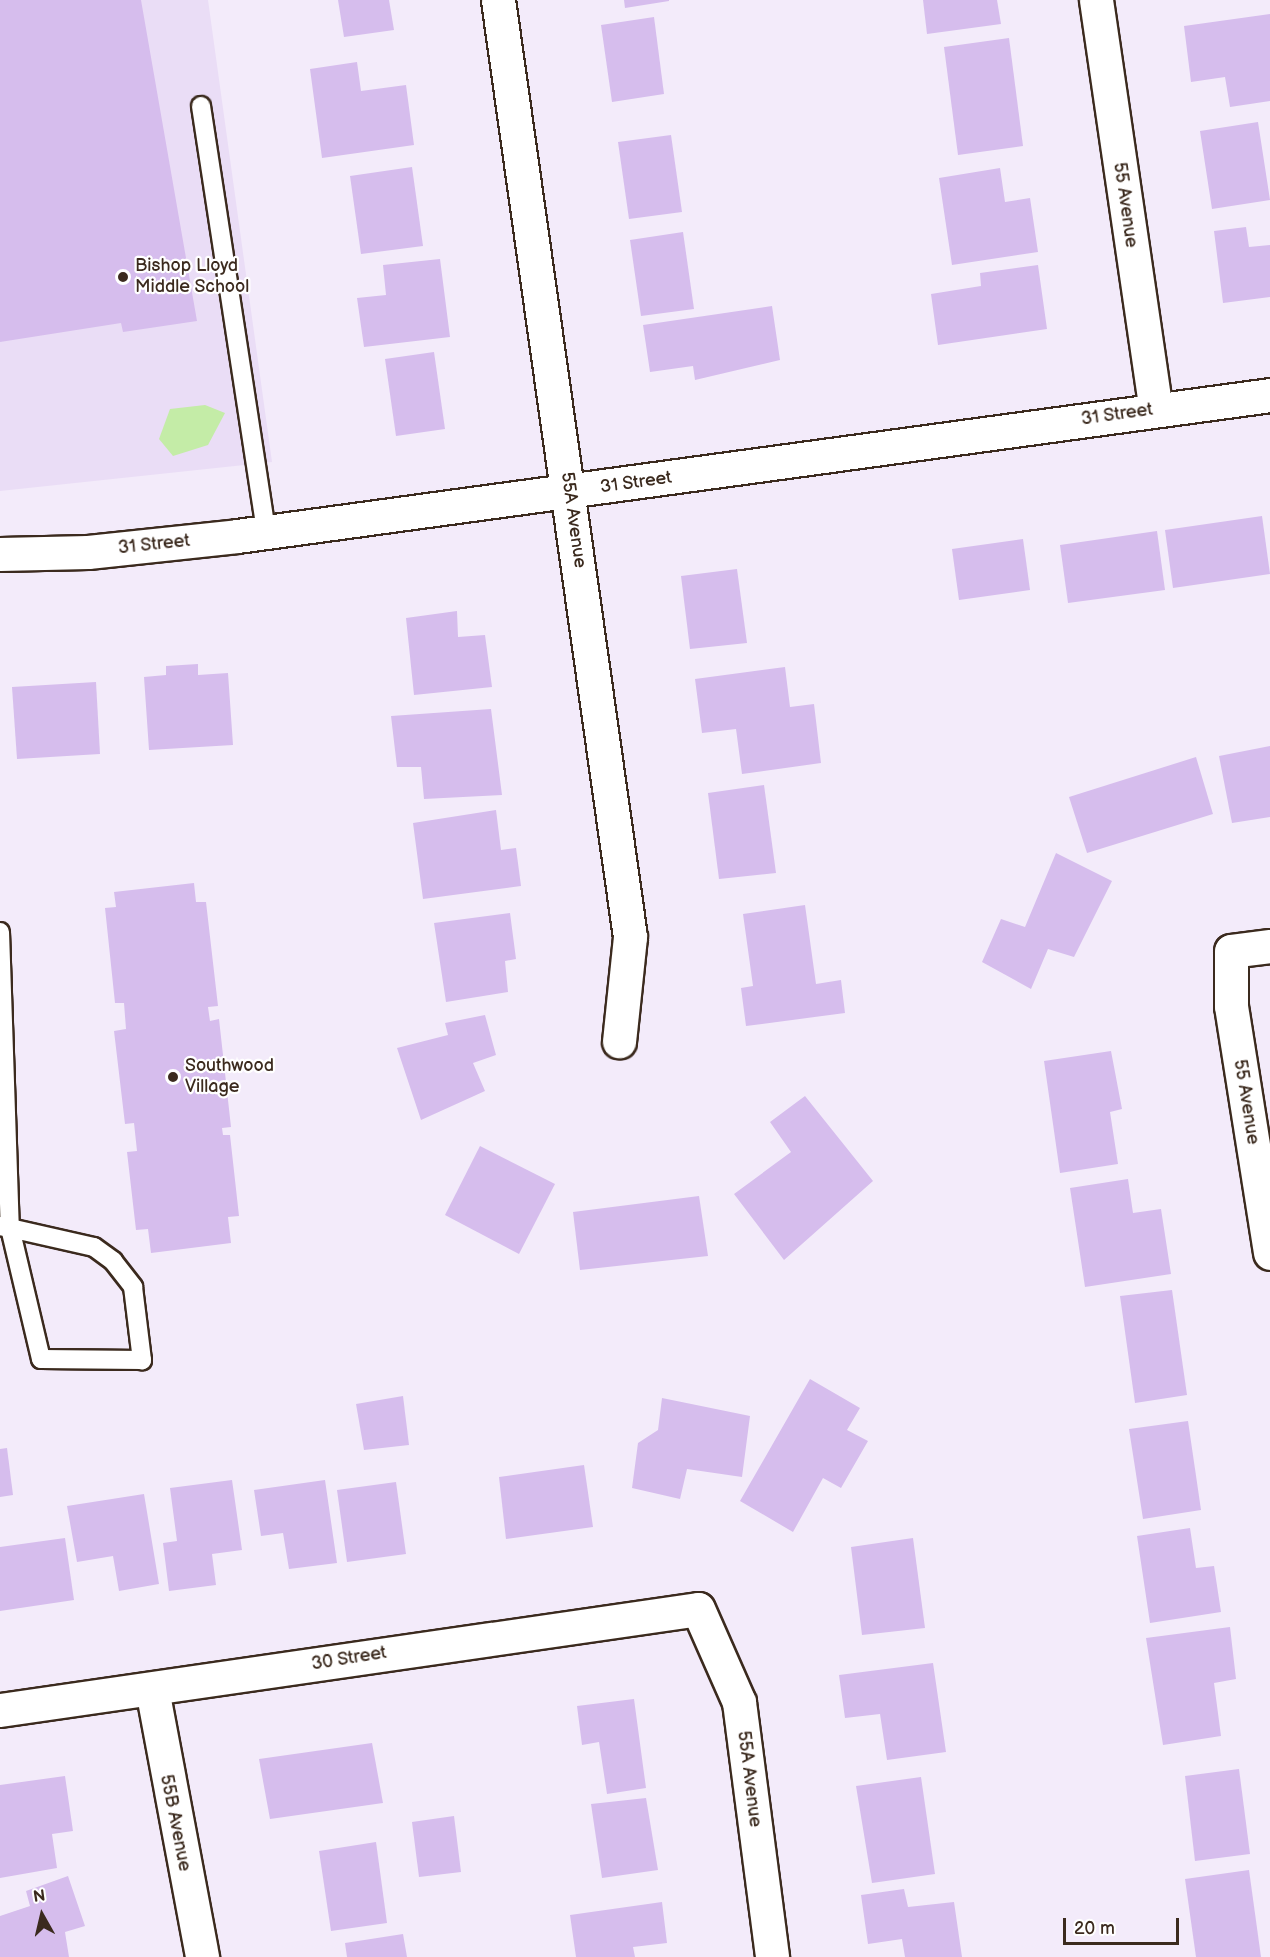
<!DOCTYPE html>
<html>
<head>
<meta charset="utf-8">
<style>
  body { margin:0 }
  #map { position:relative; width:1270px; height:1957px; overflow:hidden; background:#f3ebfa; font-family:"Balsamiq Sans",sans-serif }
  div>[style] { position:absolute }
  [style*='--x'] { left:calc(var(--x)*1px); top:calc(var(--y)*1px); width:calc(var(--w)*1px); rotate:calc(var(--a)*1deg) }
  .built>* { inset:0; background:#eaddf6 }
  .green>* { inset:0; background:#c4eca7 }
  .building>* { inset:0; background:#d6bded }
  .roads { filter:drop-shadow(2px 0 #3b2a1e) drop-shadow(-2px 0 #3b2a1e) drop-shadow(0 2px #3b2a1e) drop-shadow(0 -2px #3b2a1e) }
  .lane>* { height:18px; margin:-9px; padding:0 9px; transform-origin:9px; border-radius:9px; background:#fff }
  .street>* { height:33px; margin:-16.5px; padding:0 16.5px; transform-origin:16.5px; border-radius:16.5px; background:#fff }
  .secondary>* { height:33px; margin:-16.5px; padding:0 16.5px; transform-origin:16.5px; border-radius:16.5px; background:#fff }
  .dots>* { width:16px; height:16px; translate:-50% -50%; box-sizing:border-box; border:3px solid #fff; border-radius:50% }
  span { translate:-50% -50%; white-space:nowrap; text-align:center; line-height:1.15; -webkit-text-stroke:4.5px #fff; paint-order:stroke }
  .street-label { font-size:18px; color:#3b2a1e }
  .poi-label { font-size:18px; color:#3b2a1e }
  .left { translate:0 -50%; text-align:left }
  .north { position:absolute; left:12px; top:1885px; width:60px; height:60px; -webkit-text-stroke:4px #fff; paint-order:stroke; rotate:352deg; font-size:16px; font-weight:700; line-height:24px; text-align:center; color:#3b2a1e }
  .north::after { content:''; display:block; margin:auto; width:21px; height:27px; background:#3b2a1e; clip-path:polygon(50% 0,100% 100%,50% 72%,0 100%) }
  .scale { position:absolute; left:1063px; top:1918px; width:116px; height:27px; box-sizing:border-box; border:3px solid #3b2a1e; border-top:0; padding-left:8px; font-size:18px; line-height:21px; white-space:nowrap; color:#3b2a1e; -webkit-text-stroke:4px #fff; paint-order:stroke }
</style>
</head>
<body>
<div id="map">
  <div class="built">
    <i style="clip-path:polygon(0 0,208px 0,272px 462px,0 491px)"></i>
  </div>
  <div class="green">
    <i style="clip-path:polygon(205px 405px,225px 413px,208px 445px,173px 456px,159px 439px,170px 409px)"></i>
  </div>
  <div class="building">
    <i style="clip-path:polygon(0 0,141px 0,197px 321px,123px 332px,121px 323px,0 342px)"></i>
    <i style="clip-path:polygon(338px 0,389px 0,394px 30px,344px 37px)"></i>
    <i style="clip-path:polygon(624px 0,669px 0,669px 1px,625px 8px)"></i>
    <i style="clip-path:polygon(923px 0,997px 0,1001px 24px,927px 34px)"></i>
    <i style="clip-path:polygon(1270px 14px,1270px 101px,1230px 107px,1225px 77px,1191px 82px,1184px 26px)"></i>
    <i style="clip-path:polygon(654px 17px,664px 94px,612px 102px,601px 25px)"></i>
    <i style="clip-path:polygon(1009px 38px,1023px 146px,958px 155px,944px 47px)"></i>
    <i style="clip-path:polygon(357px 62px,361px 91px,406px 85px,414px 145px,322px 158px,310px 69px)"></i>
    <i style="clip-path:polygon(1258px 122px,1270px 200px,1212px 209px,1200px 131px)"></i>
    <i style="clip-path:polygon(671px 135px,682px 212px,629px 219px,618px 142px)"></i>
    <i style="clip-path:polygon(412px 167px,423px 246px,361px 254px,350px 176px)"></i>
    <i style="clip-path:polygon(1000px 168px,1005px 202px,1030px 198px,1038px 252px,952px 265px,939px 178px)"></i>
    <i style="clip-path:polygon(1246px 227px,1249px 247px,1270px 245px,1270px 297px,1223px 303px,1214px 231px)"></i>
    <i style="clip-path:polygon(683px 232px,694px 309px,641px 316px,630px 240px)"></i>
    <i style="clip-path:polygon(440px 259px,450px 337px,364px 347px,357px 298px,386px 295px,383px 265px)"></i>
    <i style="clip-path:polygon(1038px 265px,1047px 329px,938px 345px,931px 294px,981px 286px,980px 273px)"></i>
    <i style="clip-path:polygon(772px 306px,780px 360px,695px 380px,693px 366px,650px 372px,643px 325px)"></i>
    <i style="clip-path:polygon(434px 352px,445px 429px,396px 436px,385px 359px)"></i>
    <i style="clip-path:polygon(1262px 516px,1270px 574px,1173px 588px,1165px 530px)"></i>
    <i style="clip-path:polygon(1157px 531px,1165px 590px,1068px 603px,1060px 545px)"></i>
    <i style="clip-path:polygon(1023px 539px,1030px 590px,959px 600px,952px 549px)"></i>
    <i style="clip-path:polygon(737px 569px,747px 643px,690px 649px,681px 576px)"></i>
    <i style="clip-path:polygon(457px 611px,458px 637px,485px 635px,492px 687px,414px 695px,406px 618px)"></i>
    <i style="clip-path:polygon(198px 664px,198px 675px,228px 673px,233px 745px,149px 750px,144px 677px,166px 675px,166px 666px)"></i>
    <i style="clip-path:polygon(785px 667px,790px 707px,814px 704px,821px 763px,742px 774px,736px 729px,702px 733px,695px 679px)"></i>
    <i style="clip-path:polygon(96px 682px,100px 754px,17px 759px,12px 687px)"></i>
    <i style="clip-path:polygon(491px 709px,502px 795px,424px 799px,421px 767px,397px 767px,391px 716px)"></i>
    <i style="clip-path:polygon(1270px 746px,1270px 817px,1232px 823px,1219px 756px)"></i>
    <i style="clip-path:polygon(1196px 757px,1213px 814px,1087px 853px,1069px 797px)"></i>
    <i style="clip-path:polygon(764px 785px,776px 873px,719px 879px,708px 793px)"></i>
    <i style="clip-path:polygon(496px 810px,501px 850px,516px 848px,521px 886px,423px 899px,413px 823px)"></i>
    <i style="clip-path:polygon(1056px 853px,1112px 881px,1074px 957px,1048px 949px,1031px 989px,982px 962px,1001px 919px,1025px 927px)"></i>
    <i style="clip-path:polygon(194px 883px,196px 902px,206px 902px,218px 1006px,208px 1007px,210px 1021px,219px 1019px,231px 1127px,222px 1128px,223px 1135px,230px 1135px,239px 1216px,228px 1217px,231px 1243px,151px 1253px,148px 1229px,136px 1230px,127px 1152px,137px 1151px,134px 1123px,125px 1124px,114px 1031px,126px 1029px,124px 1003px,115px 1003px,105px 908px,116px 907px,114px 892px)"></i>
    <i style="clip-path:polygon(805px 905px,816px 984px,841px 980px,845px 1013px,746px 1026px,741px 988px,753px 986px,743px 914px)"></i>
    <i style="clip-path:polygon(510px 913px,516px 959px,505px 961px,508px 992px,446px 1002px,434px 923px)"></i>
    <i style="clip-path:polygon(485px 1015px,496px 1055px,473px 1063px,485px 1091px,421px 1120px,397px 1048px,448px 1035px,445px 1023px)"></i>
    <i style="clip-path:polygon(1111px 1051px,1122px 1109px,1110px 1112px,1118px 1164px,1060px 1173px,1044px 1061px)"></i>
    <i style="clip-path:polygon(805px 1096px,873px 1181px,784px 1260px,734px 1194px,791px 1152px,770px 1122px)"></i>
    <i style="clip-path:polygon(480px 1146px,555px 1184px,519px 1254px,445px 1215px)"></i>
    <i style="clip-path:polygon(1128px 1179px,1133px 1213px,1161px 1209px,1171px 1274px,1085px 1287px,1070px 1188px)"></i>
    <i style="clip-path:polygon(699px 1196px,708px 1256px,580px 1270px,573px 1212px)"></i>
    <i style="clip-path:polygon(1172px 1290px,1187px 1395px,1135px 1403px,1120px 1296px)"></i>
    <i style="clip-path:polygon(810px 1379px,860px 1408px,847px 1430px,868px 1441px,841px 1488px,823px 1478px,793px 1532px,740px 1501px)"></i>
    <i style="clip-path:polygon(403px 1396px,409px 1445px,364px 1450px,356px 1404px)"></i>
    <i style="clip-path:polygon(662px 1398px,750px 1416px,742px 1477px,687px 1469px,680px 1499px,632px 1488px,638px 1443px,658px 1430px)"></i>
    <i style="clip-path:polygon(1188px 1421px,1201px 1510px,1143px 1519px,1129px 1429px)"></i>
    <i style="clip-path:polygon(7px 1448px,13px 1495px,0 1497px,0 1449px)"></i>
    <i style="clip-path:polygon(584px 1465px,593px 1527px,506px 1539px,499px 1477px)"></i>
    <i style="clip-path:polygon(232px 1480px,242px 1550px,212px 1554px,216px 1585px,169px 1591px,163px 1543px,177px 1541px,170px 1488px)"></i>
    <i style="clip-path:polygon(325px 1480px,337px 1563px,289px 1569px,283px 1533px,261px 1536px,254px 1490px)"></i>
    <i style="clip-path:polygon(396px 1482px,406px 1554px,347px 1562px,337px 1490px)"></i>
    <i style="clip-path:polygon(144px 1494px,159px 1584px,119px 1591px,113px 1556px,77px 1562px,67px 1506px)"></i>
    <i style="clip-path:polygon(1190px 1528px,1196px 1568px,1214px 1566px,1221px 1612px,1150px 1623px,1137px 1536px)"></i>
    <i style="clip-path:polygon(65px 1538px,74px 1600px,0 1611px,0 1547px)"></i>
    <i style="clip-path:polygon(913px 1538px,925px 1628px,862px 1635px,851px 1547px)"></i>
    <i style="clip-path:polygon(1230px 1627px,1236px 1679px,1214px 1683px,1221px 1736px,1163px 1745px,1146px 1638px)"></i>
    <i style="clip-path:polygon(933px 1663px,946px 1752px,887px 1760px,880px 1714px,845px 1718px,839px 1675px)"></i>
    <i style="clip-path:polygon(634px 1699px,646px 1788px,607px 1794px,599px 1742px,582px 1745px,577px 1706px)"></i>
    <i style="clip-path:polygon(372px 1743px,383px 1803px,270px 1819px,259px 1759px)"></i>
    <i style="clip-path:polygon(1239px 1769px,1250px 1854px,1195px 1861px,1185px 1776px)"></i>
    <i style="clip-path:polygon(65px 1776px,73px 1831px,52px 1834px,57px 1868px,0 1878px,0 1785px)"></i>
    <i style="clip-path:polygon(921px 1777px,935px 1874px,872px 1883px,856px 1786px)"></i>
    <i style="clip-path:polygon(646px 1798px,658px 1870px,602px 1878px,591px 1804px)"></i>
    <i style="clip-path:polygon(454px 1816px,461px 1872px,419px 1877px,412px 1822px)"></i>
    <i style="clip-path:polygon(376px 1842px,387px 1923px,331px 1931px,319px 1851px)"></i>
    <i style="clip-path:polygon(1249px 1870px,1261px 1957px,1196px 1957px,1185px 1879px)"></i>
    <i style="clip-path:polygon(68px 1876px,85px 1926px,65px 1932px,69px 1957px,0 1957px,0 1916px,30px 1906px,26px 1891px)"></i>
    <i style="clip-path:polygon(904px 1889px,908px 1907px,954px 1902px,962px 1957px,905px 1957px,902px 1939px,868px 1944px,861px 1895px)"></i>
    <i style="clip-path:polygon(662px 1902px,667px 1943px,633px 1947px,635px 1957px,576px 1957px,570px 1915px)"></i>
    <i style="clip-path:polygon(403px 1934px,407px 1957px,347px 1957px,345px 1943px)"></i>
  </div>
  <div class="roads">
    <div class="lane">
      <i style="--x:201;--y:106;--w:431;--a:81.3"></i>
      <i style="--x:0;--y:932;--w:296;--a:88.1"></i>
      <i style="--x:10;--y:1228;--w:10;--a:-169"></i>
      <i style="--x:10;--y:1228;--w:86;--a:12.7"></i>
      <i style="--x:94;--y:1247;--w:24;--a:36"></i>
      <i style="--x:113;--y:1261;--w:33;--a:52"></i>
      <i style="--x:133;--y:1287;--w:74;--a:83"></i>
      <i style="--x:142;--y:1360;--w:101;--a:-179.4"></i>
      <i style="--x:41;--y:1359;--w:135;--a:-103.3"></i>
    </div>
    <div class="street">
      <i style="--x:498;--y:0;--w:946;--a:81.98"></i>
      <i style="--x:630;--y:937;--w:105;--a:96"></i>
      <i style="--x:1096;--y:0;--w:413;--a:81.7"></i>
      <i style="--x:1270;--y:946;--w:39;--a:173"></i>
      <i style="--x:1231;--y:951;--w:55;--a:90"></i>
      <i style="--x:1231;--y:1006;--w:250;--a:81"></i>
      <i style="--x:152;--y:1689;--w:273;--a:79.4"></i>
      <i style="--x:0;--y:1710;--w:705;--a:-8.23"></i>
      <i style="--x:698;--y:1609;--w:102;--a:66.2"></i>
      <i style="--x:739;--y:1702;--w:257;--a:82.6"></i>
    </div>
    <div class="secondary">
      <i style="--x:0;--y:554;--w:88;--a:-1.3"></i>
      <i style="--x:88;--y:552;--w:150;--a:-6.1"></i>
      <i style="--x:237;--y:536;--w:1043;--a:-7.77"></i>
    </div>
  </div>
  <div class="dots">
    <i style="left:123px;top:277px;background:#3b2a1e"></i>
    <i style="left:173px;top:1077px;background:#3b2a1e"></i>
  </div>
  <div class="street-label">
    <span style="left:1125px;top:205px;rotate:82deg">55 Avenue</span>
    <span style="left:1117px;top:415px;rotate:-8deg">31 Street</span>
    <span style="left:636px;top:483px;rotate:-8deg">31 Street</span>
    <span style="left:573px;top:520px;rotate:82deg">55A Avenue</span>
    <span style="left:154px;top:545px;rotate:-6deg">31 Street</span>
    <span style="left:1246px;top:1102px;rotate:81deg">55 Avenue</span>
    <span style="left:349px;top:1659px;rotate:-9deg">30 Street</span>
    <span style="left:749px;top:1779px;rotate:83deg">55A Avenue</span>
    <span style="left:175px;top:1823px;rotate:79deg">55B Avenue</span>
  </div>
  <div class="poi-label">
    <span class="left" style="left:135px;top:277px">Bishop Lloyd<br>Middle School</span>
    <span class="left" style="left:185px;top:1077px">Southwood<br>Village</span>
  </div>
  <div class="north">N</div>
  <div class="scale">20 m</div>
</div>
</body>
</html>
